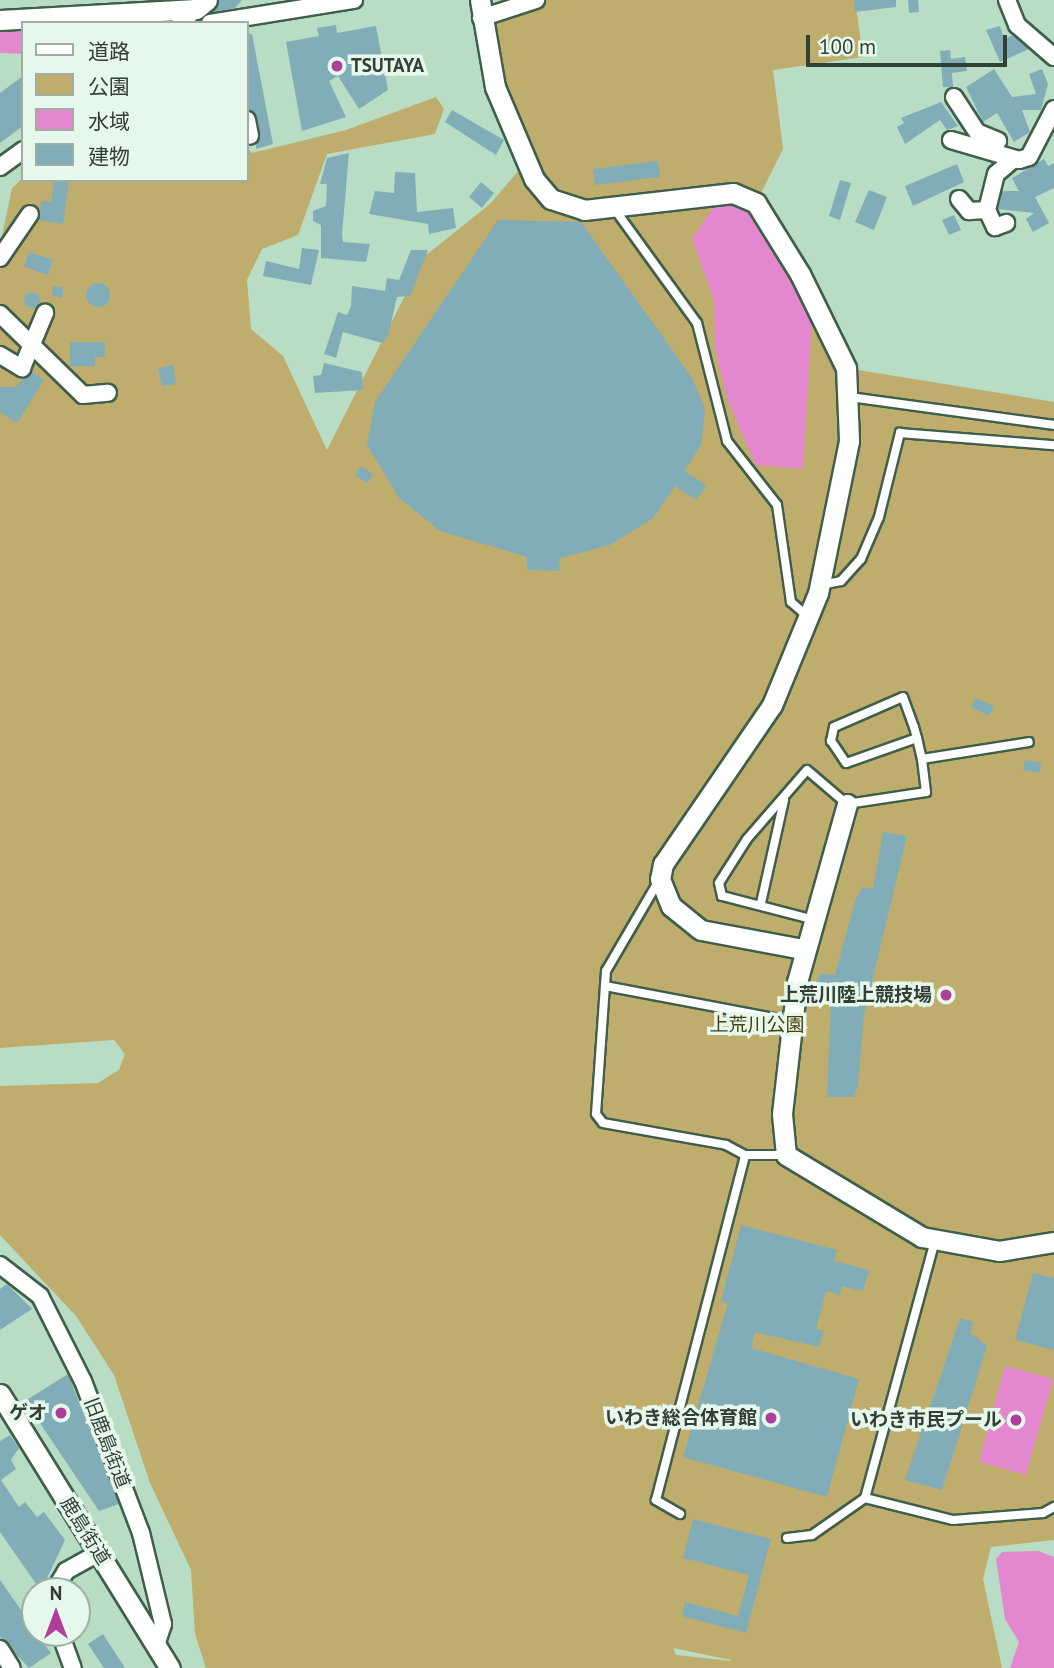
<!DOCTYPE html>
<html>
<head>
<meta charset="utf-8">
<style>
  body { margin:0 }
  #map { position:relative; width:1054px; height:1668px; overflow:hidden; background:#b9ddc4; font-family:"PT Sans","Noto Sans JP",sans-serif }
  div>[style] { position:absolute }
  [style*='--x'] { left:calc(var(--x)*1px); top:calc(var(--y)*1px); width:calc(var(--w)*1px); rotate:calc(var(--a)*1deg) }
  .green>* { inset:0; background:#bead6d }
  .water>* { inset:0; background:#e388cf }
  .river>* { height:24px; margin:-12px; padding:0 12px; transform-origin:12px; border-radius:12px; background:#e388cf }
  .building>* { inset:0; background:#81adb9 }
  .round { border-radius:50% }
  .roads { filter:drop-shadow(2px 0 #3f5f4a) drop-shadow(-2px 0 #3f5f4a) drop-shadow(0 2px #3f5f4a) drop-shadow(0 -2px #3f5f4a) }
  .service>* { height:8px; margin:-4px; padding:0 4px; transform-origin:4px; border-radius:4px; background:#fff }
  .minor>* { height:16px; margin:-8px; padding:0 8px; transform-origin:8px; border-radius:8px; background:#fff }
  .tertiary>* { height:19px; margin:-9.5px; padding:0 9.5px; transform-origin:9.5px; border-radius:9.5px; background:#fff }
  .dots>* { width:19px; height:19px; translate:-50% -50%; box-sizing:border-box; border:4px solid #e6f8ec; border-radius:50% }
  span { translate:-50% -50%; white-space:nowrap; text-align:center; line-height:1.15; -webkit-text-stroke:7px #e6f8ec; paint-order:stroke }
  .poi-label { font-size:19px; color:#313f35; font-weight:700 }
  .left { translate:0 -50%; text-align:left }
  .right { translate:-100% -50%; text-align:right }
  .park-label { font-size:19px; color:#493d0a }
  .street-label { font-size:19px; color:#313f35 }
  .legend { position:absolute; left:21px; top:21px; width:228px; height:161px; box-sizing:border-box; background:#e6f8ec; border:2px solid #9eaea3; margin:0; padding:9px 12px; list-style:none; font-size:21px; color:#313f35 }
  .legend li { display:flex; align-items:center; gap:14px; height:35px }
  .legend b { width:35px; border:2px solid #9eaea3 }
  .north { position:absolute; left:21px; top:1577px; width:70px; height:70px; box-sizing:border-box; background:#e6f8ec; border:2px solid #9eaea3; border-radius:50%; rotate:0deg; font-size:19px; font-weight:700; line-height:28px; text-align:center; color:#313f35 }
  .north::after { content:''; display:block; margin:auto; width:24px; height:32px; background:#ae3e9a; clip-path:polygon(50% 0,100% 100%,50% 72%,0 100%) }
  .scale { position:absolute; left:806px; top:35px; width:201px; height:32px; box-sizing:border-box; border:4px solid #313f35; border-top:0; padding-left:9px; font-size:21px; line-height:24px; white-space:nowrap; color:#313f35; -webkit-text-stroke:5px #e6f8ec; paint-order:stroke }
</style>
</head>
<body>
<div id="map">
  <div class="green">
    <i style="clip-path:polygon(evenodd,536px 0,855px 0,863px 57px,773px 70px,783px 149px,756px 203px,846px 368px,1054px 402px,1054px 1540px,991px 1547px,983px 1579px,1002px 1668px,206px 1668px,195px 1634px,191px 1570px,150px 1483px,114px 1375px,76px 1316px,0 1235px,0 1086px,98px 1083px,119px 1070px,125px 1054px,114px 1040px,0 1048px,0 246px,12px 188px,23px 178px,247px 180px,247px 148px,252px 153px,346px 130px,436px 97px,444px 109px,435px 134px,327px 154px,298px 235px,262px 249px,247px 280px,251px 329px,283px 356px,327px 450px,425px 256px,490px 204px,526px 162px,481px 18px,536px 0,673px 1648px,731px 1660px,731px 1661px,676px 1655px,673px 1648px)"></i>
  </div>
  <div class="water">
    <i style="clip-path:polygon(715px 205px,741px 206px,760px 222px,812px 318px,803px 469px,756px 465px,728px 401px,715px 348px,714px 300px,692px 239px)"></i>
    <i style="clip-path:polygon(1005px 1366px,1053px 1379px,1026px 1475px,979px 1462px)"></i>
    <i style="clip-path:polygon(1038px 1551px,1054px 1557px,1054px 1668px,1010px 1668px,1019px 1642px,1005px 1619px,996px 1559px,1002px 1552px)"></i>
  </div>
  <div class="river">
    <i style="--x:0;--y:41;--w:23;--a:2"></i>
  </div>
  <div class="building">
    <i style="clip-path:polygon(219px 0,242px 0,235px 8px,212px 12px)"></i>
    <i style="clip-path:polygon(854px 0,896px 0,896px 7px,855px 12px)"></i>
    <i style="clip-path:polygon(908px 0,918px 0,919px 12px,909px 13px)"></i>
    <i style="clip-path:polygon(336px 25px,337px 33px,376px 26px,388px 90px,359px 109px,338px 76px,329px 81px,346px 117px,302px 131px,286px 42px,319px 36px,317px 28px)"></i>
    <i style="clip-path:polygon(1000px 26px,1004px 39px,1013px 35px,1029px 49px,1000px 62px,986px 30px)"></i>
    <i style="clip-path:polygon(247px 34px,252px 34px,273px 144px,256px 149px,257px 118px,247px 110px)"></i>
    <i style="clip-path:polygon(950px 50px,951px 59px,965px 57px,967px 71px,952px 73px,953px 87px,943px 87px,940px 51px)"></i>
    <i style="clip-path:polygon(994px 69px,1012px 97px,1036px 94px,1029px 74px,1042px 69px,1048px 84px,1041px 110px,1022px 110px,1030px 132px,1014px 142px,997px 113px,983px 122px,966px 87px)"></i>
    <i style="clip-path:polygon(23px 76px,23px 126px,0 143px,0 93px)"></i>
    <i style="clip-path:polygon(941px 102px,958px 126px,947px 130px,940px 120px,905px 144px,897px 127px,904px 123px,901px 118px)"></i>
    <i style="clip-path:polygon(452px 110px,504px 140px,496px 155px,445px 122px)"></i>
    <i style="clip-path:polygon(349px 153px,342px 235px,343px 242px,370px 244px,366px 262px,321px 258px,321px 225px,313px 221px,313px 211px,326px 206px,327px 184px,320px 184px,327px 158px)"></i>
    <i style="clip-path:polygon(1044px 159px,1048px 166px,1054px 163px,1054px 188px,1035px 197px,1049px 223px,1033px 232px,1026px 219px,1034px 213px,998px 209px,1002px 191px,1019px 191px,1012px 178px)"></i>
    <i style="clip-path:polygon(658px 161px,660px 177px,595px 185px,593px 169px)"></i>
    <i style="clip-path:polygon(957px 164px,964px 182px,913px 206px,905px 186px)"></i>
    <i style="clip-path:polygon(395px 172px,415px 173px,417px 212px,453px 208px,456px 228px,429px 234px,428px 224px,369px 214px,375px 191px,394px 193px)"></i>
    <i style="clip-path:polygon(54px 180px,69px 180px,63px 224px,39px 220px,41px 201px,51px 202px)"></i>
    <i style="clip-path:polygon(840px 180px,851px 183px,840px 220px,829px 216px)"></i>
    <i style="clip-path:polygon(481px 182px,494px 193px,482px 208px,469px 197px)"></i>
    <i style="clip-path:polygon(869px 190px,887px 197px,874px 230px,855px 222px)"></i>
    <i style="clip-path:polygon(954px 215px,961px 230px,949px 235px,942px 220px)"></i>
    <i style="clip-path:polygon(498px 220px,581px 222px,692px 378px,705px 409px,701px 445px,684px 471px,706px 485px,696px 500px,675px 486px,653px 518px,610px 545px,560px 558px,559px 571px,527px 570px,527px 557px,440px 531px,399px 498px,367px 445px,375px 402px)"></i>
    <i style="clip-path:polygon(302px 248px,319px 250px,311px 285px,263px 276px,266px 261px,299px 269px)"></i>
    <i style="clip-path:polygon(411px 250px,428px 250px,410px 296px,397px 297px,388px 336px,382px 343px,343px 332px,336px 358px,324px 354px,338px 312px,347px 315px,351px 306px,352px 286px,385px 291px,387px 278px,399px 280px)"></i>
    <i style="clip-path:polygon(29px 252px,53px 260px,48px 275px,24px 267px)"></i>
    <i class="round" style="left:86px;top:283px;width:24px;height:24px"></i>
    <i style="clip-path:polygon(53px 286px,63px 287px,62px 298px,52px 296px)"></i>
    <i class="round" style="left:24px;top:292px;width:16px;height:16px"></i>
    <i style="clip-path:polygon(70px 342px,105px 342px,105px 357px,95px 357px,95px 366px,70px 366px)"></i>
    <i style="clip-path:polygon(324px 363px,362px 372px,363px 390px,315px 393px,313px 376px,321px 375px)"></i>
    <i style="clip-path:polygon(173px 365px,176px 384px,162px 386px,158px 368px)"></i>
    <i style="clip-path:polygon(32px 372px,44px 380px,17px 423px,0 412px,0 387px,15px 387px)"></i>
    <i style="clip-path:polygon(360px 466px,373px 474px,367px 483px,355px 475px)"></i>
    <i style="clip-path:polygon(975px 698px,994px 706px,989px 716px,971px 707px)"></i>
    <i style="clip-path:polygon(1025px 760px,1041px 763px,1039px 773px,1023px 770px)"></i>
    <i style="clip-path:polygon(883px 832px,907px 836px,864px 1015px,858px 1085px,854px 1097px,827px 1097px,831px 1002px,817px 1000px,817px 980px,821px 973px,835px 975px,856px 898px,863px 887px,873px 889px)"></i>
    <i style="clip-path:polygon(741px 1225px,837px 1250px,834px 1261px,869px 1270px,863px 1291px,842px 1286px,840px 1295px,826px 1291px,816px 1329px,824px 1331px,819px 1347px,755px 1332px,751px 1348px,859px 1379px,827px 1497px,683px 1457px,728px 1303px,721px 1301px)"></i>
    <i style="clip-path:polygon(1033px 1273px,1054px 1278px,1054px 1350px,1015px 1340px)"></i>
    <i style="clip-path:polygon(7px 1284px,32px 1309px,0 1330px,0 1289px)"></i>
    <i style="clip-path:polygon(960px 1318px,973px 1322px,970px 1333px,987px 1346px,942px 1490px,905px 1480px)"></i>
    <i style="clip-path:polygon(68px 1374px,119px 1504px,99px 1511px,25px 1401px)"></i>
    <i style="clip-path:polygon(10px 1435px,19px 1448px,11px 1460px,16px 1469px,1px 1480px,19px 1507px,25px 1502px,37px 1517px,44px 1512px,65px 1540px,41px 1591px,0 1532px,0 1441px)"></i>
    <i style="clip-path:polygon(693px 1519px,771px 1539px,746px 1633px,682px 1616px,685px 1602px,738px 1616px,749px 1575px,683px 1558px)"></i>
    <i style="clip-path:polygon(0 1580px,51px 1653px,29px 1668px,0 1637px)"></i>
    <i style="clip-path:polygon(103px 1634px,125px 1668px,104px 1668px,88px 1644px)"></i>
  </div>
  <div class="roads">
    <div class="service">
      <i style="--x:613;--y:207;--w:143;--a:54.1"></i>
      <i style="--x:697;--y:323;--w:122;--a:75.7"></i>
      <i style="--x:727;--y:441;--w:81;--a:52"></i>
      <i style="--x:777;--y:505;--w:98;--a:81.8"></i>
      <i style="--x:791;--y:602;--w:21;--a:41"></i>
      <i style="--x:850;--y:397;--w:206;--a:7.8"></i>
      <i style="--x:821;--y:585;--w:20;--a:-11"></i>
      <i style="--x:841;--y:581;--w:30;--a:-48"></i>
      <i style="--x:861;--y:559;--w:46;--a:-66.8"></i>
      <i style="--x:879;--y:517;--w:87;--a:-76"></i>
      <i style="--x:900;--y:433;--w:154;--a:4.5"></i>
      <i style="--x:917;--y:738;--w:75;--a:160.6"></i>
      <i style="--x:846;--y:763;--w:27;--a:-124"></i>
      <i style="--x:831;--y:741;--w:14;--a:-78"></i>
      <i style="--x:834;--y:727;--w:75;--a:-23.5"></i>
      <i style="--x:903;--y:697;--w:32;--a:70"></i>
      <i style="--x:914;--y:727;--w:11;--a:75"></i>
      <i style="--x:917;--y:738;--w:22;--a:77"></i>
      <i style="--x:658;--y:882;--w:103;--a:120.3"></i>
      <i style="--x:606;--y:971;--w:143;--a:94"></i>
      <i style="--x:596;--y:1114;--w:11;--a:52"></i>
      <i style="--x:603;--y:1123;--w:125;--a:10.1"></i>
      <i style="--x:726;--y:1145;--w:21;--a:28"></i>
      <i style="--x:745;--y:1155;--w:41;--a:0"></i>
      <i style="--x:761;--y:903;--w:106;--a:-77.4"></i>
      <i style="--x:811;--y:919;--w:92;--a:-165.5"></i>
      <i style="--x:722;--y:896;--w:13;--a:-103"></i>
      <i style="--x:719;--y:883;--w:52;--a:-57.5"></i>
      <i style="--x:747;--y:839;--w:91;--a:-49"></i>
      <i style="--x:807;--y:770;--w:52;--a:40.4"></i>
      <i style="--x:847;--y:804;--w:80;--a:-8.6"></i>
      <i style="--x:926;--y:792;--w:33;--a:-97"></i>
      <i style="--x:922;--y:759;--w:108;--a:-9"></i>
      <i style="--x:605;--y:986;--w:189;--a:10.7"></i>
      <i style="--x:865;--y:1498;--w:91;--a:14"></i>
      <i style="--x:953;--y:1520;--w:90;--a:-4.4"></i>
      <i style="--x:1043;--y:1513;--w:13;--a:-29"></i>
      <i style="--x:680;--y:1514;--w:28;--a:-150"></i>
      <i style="--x:656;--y:1500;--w:356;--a:-75.5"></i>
      <i style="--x:787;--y:1538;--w:25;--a:-7"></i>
      <i style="--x:812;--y:1535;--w:65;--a:-34.9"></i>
      <i style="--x:865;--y:1498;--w:266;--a:-74.8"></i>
    </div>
    <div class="minor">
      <i style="--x:1007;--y:0;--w:27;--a:68"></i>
      <i style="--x:1017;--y:25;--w:49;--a:40.9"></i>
      <i style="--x:481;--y:18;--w:58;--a:-18.1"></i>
      <i style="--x:180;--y:23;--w:21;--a:-41"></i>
      <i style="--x:210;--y:23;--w:146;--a:-9.1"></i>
      <i style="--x:954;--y:97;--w:42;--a:56.7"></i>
      <i style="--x:977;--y:132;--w:23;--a:23"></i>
      <i style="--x:247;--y:120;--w:16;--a:79"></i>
      <i style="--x:951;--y:140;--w:71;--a:16.4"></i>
      <i style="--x:1019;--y:160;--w:10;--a:-17"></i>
      <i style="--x:1029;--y:157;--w:54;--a:-62.5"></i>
      <i style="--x:0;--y:167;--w:29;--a:-36"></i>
      <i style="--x:959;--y:199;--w:16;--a:50"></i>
      <i style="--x:969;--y:211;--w:18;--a:-3"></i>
      <i style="--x:987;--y:210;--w:37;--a:-76"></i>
      <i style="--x:996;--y:174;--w:23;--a:-40"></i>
      <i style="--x:987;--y:210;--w:19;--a:65"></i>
      <i style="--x:995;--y:227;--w:12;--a:-20"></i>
      <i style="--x:0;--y:258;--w:53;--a:-55.7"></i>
      <i style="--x:0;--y:314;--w:116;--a:44.3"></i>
      <i style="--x:83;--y:395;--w:25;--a:-5"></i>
      <i style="--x:0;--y:355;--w:26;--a:31"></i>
      <i style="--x:22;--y:368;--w:60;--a:-67.3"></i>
      <i style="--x:0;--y:1265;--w:51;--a:37.8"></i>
      <i style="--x:40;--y:1296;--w:95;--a:63.2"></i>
      <i style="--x:83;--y:1381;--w:163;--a:69.1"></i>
      <i style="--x:141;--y:1533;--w:94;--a:76.4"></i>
      <i style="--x:163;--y:1624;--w:23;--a:108"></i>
      <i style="--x:54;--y:1591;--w:23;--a:-59"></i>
      <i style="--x:66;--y:1571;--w:37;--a:-29"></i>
      <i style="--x:60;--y:1633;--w:37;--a:70"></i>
      <i style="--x:0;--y:1649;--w:22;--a:58"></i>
    </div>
    <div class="tertiary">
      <i style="--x:480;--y:0;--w:88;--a:80.2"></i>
      <i style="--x:495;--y:87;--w:100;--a:67"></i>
      <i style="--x:534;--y:179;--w:26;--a:50"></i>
      <i style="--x:551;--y:199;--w:35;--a:18"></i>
      <i style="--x:584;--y:210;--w:150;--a:-6.5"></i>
      <i style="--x:733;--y:193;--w:25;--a:23"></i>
      <i style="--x:756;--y:203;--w:84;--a:58.2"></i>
      <i style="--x:800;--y:274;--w:105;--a:63.9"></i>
      <i style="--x:846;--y:368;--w:73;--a:87.6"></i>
      <i style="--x:849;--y:441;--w:155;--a:101.5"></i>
      <i style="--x:818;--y:593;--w:121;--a:112.3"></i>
      <i style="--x:772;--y:705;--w:193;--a:124.4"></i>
      <i style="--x:663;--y:864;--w:15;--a:101"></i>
      <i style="--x:660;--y:879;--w:29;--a:68"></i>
      <i style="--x:671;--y:906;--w:38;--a:39"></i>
      <i style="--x:701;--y:930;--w:104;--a:10.6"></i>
      <i style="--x:0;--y:20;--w:196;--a:-3.2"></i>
      <i style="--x:196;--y:9;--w:14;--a:-39"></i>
      <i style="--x:847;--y:804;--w:185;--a:105.7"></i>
      <i style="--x:797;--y:982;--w:133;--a:96.5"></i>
      <i style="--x:782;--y:1114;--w:41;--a:84.4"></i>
      <i style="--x:786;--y:1155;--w:159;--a:31.1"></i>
      <i style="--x:922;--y:1237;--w:78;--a:10.3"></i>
      <i style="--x:999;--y:1251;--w:56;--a:-9.3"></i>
      <i style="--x:0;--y:1394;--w:322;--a:58.2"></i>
    </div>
  </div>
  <div class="dots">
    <i style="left:337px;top:66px;background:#ae3e9a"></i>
    <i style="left:946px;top:995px;background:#ae3e9a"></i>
    <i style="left:61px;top:1413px;background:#ae3e9a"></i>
    <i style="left:771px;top:1418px;background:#ae3e9a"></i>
    <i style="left:1016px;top:1420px;background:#ae3e9a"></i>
  </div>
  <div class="poi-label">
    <span class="left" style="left:351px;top:66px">TSUTAYA</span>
    <span class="right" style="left:932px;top:995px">上荒川陸上競技場</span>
    <span class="right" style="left:47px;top:1413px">ゲオ</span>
    <span class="right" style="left:757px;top:1418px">いわき総合体育館</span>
    <span class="right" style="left:1002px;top:1420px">いわき市民プール</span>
  </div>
  <div class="park-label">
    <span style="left:757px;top:1025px">上荒川公園</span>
  </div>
  <div class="street-label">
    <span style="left:107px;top:1443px;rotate:69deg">旧鹿島街道</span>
    <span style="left:85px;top:1531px;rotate:58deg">鹿島街道</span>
  </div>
  <ul class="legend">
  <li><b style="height:9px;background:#fff"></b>道路</li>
  <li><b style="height:19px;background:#bead6d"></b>公園</li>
  <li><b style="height:19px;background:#e388cf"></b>水域</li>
  <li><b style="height:19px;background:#81adb9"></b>建物</li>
  </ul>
  <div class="north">N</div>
  <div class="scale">100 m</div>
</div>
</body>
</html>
